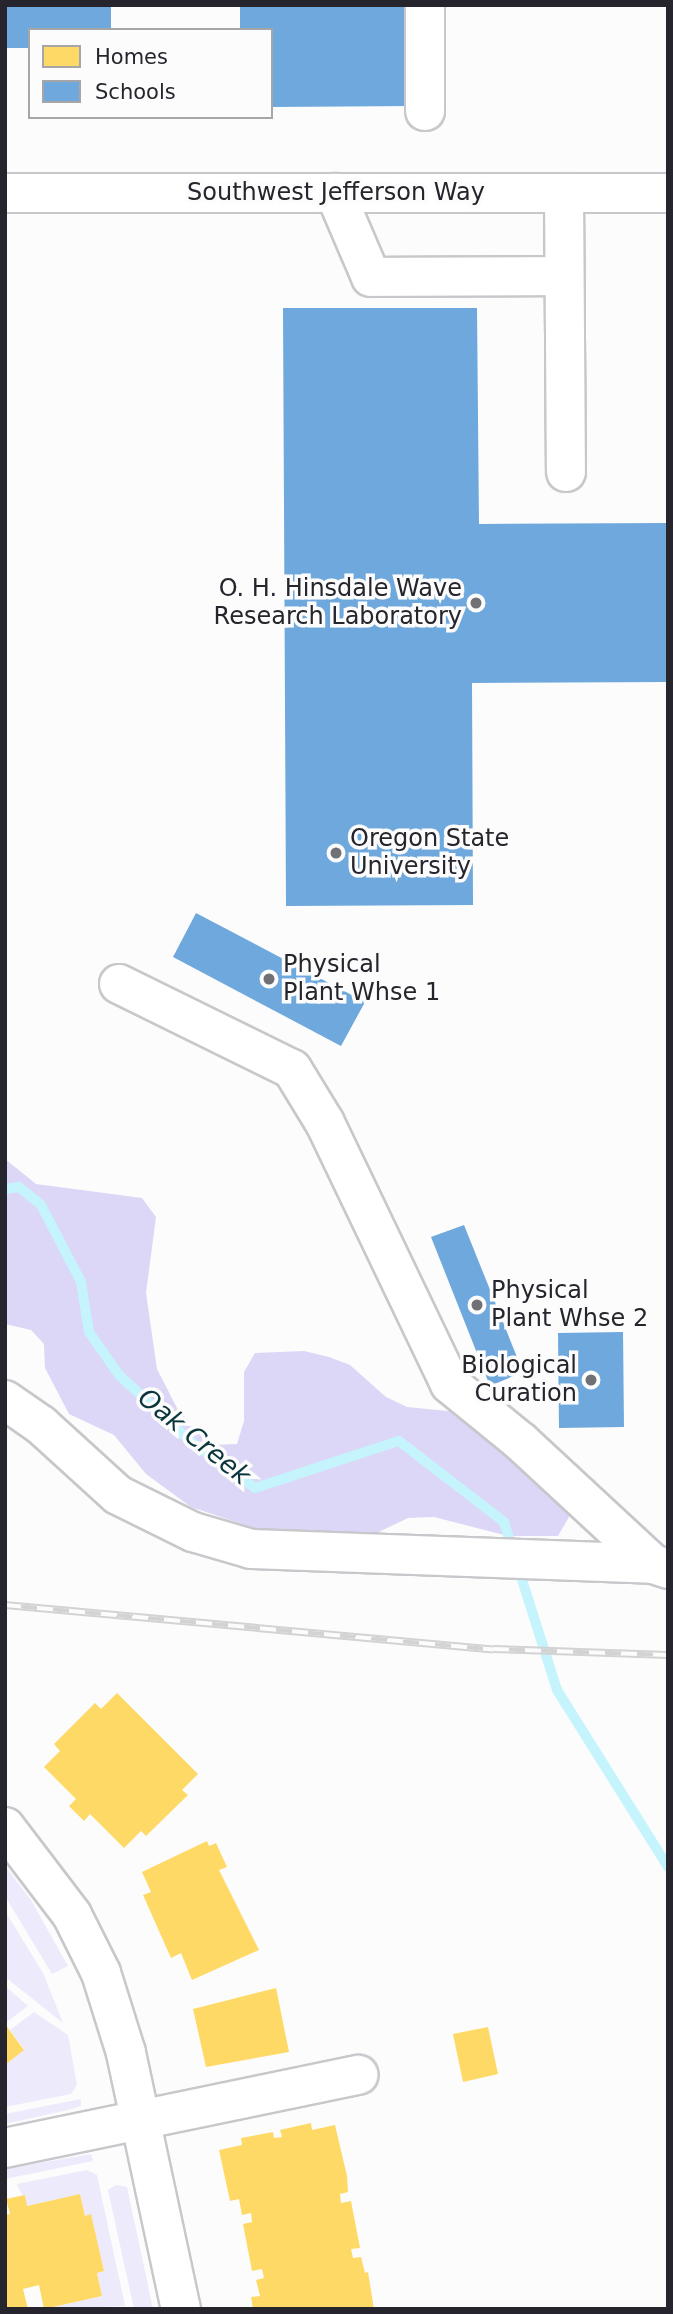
<!DOCTYPE html>
<html>
<head>
<meta charset="utf-8">
<style>
  body { margin:0 }
  #map { position:relative; width:673px; height:2314px; overflow:hidden; background:#fbfcfb; font-family:"DejaVu Sans",sans-serif }
  div>[style] { position:absolute }
  [style*='--x'] { left:calc(var(--x)*1px); top:calc(var(--y)*1px); width:calc(var(--w)*1px); rotate:calc(var(--a)*1deg) }
  .green>* { inset:0; background:#edeafc }
  .forest>* { inset:0; background:#dcd6f7 }
  .homes>* { inset:0; background:#ffd966 }
  .schools>* { inset:0; background:#6fa8dc }
  .stream>* { height:10px; margin:-5px; padding:0 5px; transform-origin:5px; border-radius:5px; background:#c5f4fc }
  .roads { filter:drop-shadow(2px 0 #c8c7cb) drop-shadow(-2px 0 #c8c7cb) drop-shadow(0 2px #c8c7cb) drop-shadow(0 -2px #c8c7cb) }
  .minor>* { height:38px; margin:-19px; padding:0 19px; transform-origin:19px; border-radius:19px; background:#fefffe }
  .rail>* { height:8px; margin-top:-4px; transform-origin:0; background:repeating-linear-gradient(90deg,#fbfcfb 0 16px,#d3d3d3 0 32px); box-sizing:border-box; border-block:2px solid #d3d3d3 }
  .dots>* { width:19px; height:19px; translate:-50% -50%; box-sizing:border-box; border:4px solid #fbfcfb; border-radius:50% }
  span { translate:-50% -50%; white-space:nowrap; text-align:center; line-height:1.15; -webkit-text-stroke:7px #fbfcfb; paint-order:stroke }
  .street-label { font-size:24px; color:#26252d }
  .poi-label { font-size:24px; color:#26252d }
  .right { translate:-100% -50%; text-align:right }
  .left { translate:0 -50%; text-align:left }
  .water-label { font-size:26px; color:#09343b; font-style:italic }
  .frame { position:absolute; inset:0; border:7px solid #26252d; pointer-events:none }
  .legend { position:absolute; left:28px; top:28px; width:245px; height:91px; box-sizing:border-box; background:#fbfcfb; border:2px solid #a6a6a9; margin:0; padding:9px 12px; list-style:none; font-size:21px; color:#26252d }
  .legend li { display:flex; align-items:center; gap:14px; height:35px }
  .legend b { width:35px; border:2px solid #a6a6a9 }
</style>
</head>
<body>
<div id="map">
  <div class="green">
    <i style="clip-path:polygon(5px 1866px,31px 1900px,68px 1966px,52px 1974px,5px 1896px)"></i>
    <i style="clip-path:polygon(5px 1911px,43px 1973px,63px 2023px,5px 1977px)"></i>
    <i style="clip-path:polygon(5px 1986px,28px 2006px,5px 2023px)"></i>
    <i style="clip-path:polygon(34px 2012px,68px 2035px,77px 2085px,71px 2094px,5px 2107px,5px 2065px,24px 2049px,10px 2030px)"></i>
    <i style="clip-path:polygon(81px 2099px,81px 2106px,68px 2110px,5px 2124px,5px 2114px)"></i>
    <i style="clip-path:polygon(91px 2154px,93px 2161px,5px 2179px,5px 2169px)"></i>
    <i style="clip-path:polygon(87px 2170px,97px 2175px,125px 2306px,45px 2309px,102px 2296px,97px 2273px,104px 2271px,91px 2215px,85px 2216px,80px 2194px,27px 2206px,17px 2184px)"></i>
    <i style="clip-path:polygon(116px 2185px,127px 2187px,153px 2309px,134px 2309px,108px 2190px)"></i>
  </div>
  <div class="forest">
    <i style="clip-path:polygon(5px 1159px,36px 1184px,142px 1198px,156px 1217px,146px 1293px,157px 1369px,178px 1410px,213px 1445px,237px 1444px,244px 1421px,244px 1372px,255px 1353px,304px 1351px,329px 1357px,350px 1365px,386px 1397px,407px 1407px,478px 1414px,555px 1472px,569px 1517px,558px 1536px,508px 1536px,434px 1517px,408px 1518px,364px 1539px,287px 1539px,191px 1507px,146px 1474px,114px 1435px,69px 1414px,45px 1368px,44px 1344px,31px 1330px,5px 1324px)"></i>
  </div>
  <div class="homes">
    <i style="clip-path:polygon(117px 1693px,198px 1774px,182px 1790px,188px 1795px,146px 1836px,141px 1831px,124px 1848px,90px 1814px,84px 1821px,69px 1806px,76px 1799px,44px 1767px,60px 1751px,54px 1744px,95px 1703px,101px 1709px)"></i>
    <i style="clip-path:polygon(207px 1841px,209px 1846px,216px 1843px,227px 1867px,219px 1870px,259px 1950px,192px 1980px,181px 1953px,171px 1958px,143px 1895px,151px 1892px,142px 1872px)"></i>
    <i style="clip-path:polygon(276px 1988px,289px 2052px,206px 2067px,193px 2009px)"></i>
    <i style="clip-path:polygon(5px 2024px,24px 2050px,5px 2065px)"></i>
    <i style="clip-path:polygon(488px 2027px,498px 2074px,463px 2082px,453px 2034px)"></i>
    <i style="clip-path:polygon(311px 2123px,312px 2130px,335px 2125px,347px 2176px,348px 2192px,340px 2194px,341px 2203px,351px 2201px,360px 2248px,351px 2249px,353px 2258px,361px 2257px,365px 2273px,368px 2272px,374px 2309px,253px 2309px,251px 2297px,260px 2296px,256px 2280px,264px 2278px,262px 2269px,252px 2271px,243px 2224px,252px 2222px,251px 2213px,242px 2215px,239px 2199px,230px 2201px,219px 2150px,242px 2145px,241px 2138px,273px 2132px,274px 2138px,282px 2137px,280px 2130px)"></i>
    <i style="clip-path:polygon(80px 2194px,85px 2216px,91px 2214px,104px 2271px,97px 2273px,102px 2296px,44px 2309px,39px 2285px,23px 2289px,28px 2309px,5px 2309px,5px 2215px,10px 2214px,6px 2199px,25px 2195px,27px 2206px)"></i>
  </div>
  <div class="schools">
    <i style="clip-path:polygon(5px 5px,111px 5px,111px 30px,30px 30px,30px 48px,5px 48px)"></i>
    <i style="clip-path:polygon(240px 5px,415px 5px,415px 106px,271px 107px,271px 30px,240px 30px)"></i>
    <i style="clip-path:polygon(283px 308px,477px 308px,479px 524px,668px 523px,668px 682px,472px 683px,473px 905px,286px 906px)"></i>
    <i style="clip-path:polygon(196px 913px,365px 1002px,341px 1046px,173px 957px)"></i>
    <i style="clip-path:polygon(464px 1225px,523px 1372px,490px 1386px,431px 1237px)"></i>
    <i style="clip-path:polygon(623px 1332px,624px 1427px,559px 1428px,558px 1333px)"></i>
  </div>
  <div class="stream">
    <i style="--x:5;--y:1189;--w:14;--a:-8"></i>
    <i style="--x:19;--y:1187;--w:28;--a:39"></i>
    <i style="--x:41;--y:1205;--w:87;--a:62.5"></i>
    <i style="--x:81;--y:1282;--w:51;--a:80.9"></i>
    <i style="--x:89;--y:1332;--w:52;--a:55.1"></i>
    <i style="--x:119;--y:1375;--w:97;--a:42.9"></i>
    <i style="--x:190;--y:1441;--w:80;--a:35.9"></i>
    <i style="--x:255;--y:1488;--w:151;--a:-18.1"></i>
    <i style="--x:399;--y:1441;--w:133;--a:37.6"></i>
    <i style="--x:504;--y:1522;--w:31;--a:73"></i>
    <i style="--x:518;--y:1567;--w:129;--a:72.4"></i>
    <i style="--x:557;--y:1690;--w:209;--a:57.9"></i>
  </div>
  <div class="roads">
    <div class="minor">
      <i style="--x:425;--y:5;--w:106;--a:90"></i>
      <i style="--x:5;--y:193;--w:663;--a:0"></i>
      <i style="--x:335;--y:193;--w:91;--a:66.8"></i>
      <i style="--x:371;--y:277;--w:193;--a:-0.3"></i>
      <i style="--x:564;--y:193;--w:279;--a:89.6"></i>
      <i style="--x:119;--y:984;--w:193;--a:26.2"></i>
      <i style="--x:292;--y:1069;--w:63;--a:58.6"></i>
      <i style="--x:325;--y:1123;--w:289;--a:64.4"></i>
      <i style="--x:450;--y:1384;--w:90;--a:39.2"></i>
      <i style="--x:520;--y:1441;--w:181;--a:42.8"></i>
      <i style="--x:653;--y:1564;--w:16;--a:18"></i>
      <i style="--x:5;--y:1400;--w:44;--a:34.8"></i>
      <i style="--x:41;--y:1425;--w:104;--a:42.3"></i>
      <i style="--x:118;--y:1495;--w:84;--a:26.3"></i>
      <i style="--x:193;--y:1532;--w:60;--a:16.3"></i>
      <i style="--x:251;--y:1549;--w:402;--a:2.1"></i>
      <i style="--x:5;--y:1827;--w:111;--a:52.7"></i>
      <i style="--x:72;--y:1915;--w:65;--a:63.4"></i>
      <i style="--x:101;--y:1973;--w:84;--a:72.6"></i>
      <i style="--x:126;--y:2053;--w:262;--a:77.9"></i>
      <i style="--x:5;--y:2148;--w:361;--a:-11.7"></i>
    </div>
  </div>
  <div class="rail">
    <i style="--x:5;--y:1605;--w:490;--a:5.2"></i>
    <i style="--x:493;--y:1649;--w:175;--a:2"></i>
  </div>
  <div class="dots">
    <i style="left:476px;top:603px;background:#717075"></i>
    <i style="left:336px;top:853px;background:#717075"></i>
    <i style="left:269px;top:979px;background:#717075"></i>
    <i style="left:477px;top:1305px;background:#717075"></i>
    <i style="left:591px;top:1380px;background:#717075"></i>
  </div>
  <div class="street-label">
    <span style="left:336px;top:193px">Southwest Jefferson Way</span>
  </div>
  <div class="poi-label">
    <span class="right" style="left:462px;top:603px">O. H. Hinsdale Wave<br>Research Laboratory</span>
    <span class="left" style="left:350px;top:853px">Oregon State<br>University</span>
    <span class="left" style="left:283px;top:979px">Physical<br>Plant Whse 1</span>
    <span class="left" style="left:491px;top:1305px">Physical<br>Plant Whse 2</span>
    <span class="right" style="left:577px;top:1380px">Biological<br>Curation</span>
  </div>
  <div class="water-label">
    <span style="left:194px;top:1437px;rotate:39deg">Oak Creek</span>
  </div>
  <div class="frame"></div>
  <ul class="legend">
  <li><b style="height:19px;background:#ffd966"></b>Homes</li>
  <li><b style="height:19px;background:#6fa8dc"></b>Schools</li>
  </ul>
</div>
</body>
</html>
